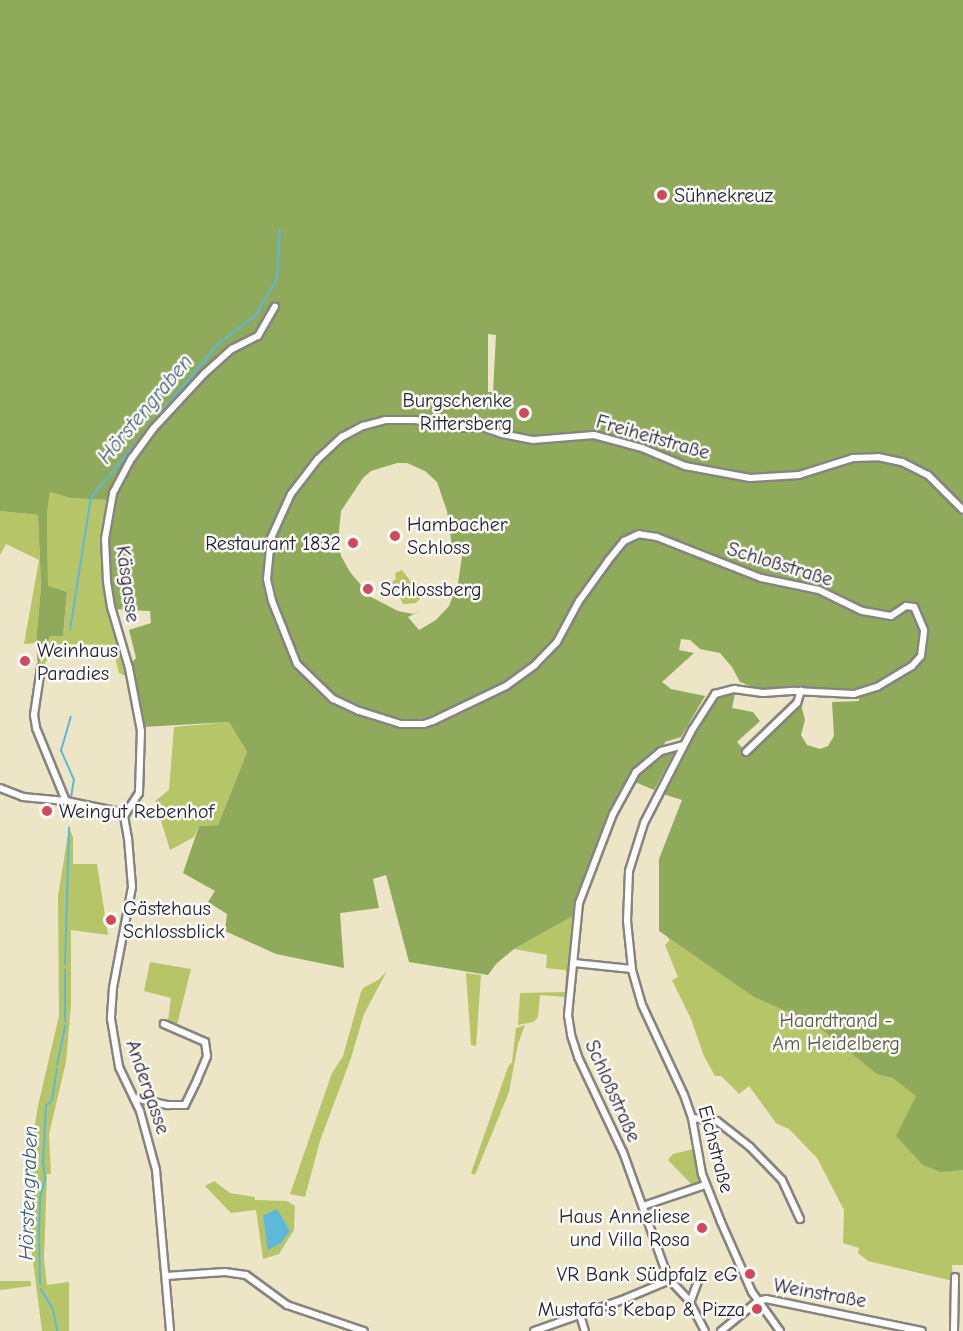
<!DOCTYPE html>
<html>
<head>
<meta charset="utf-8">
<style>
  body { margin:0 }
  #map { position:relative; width:963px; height:1331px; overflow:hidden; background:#ece5c6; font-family:"Comic Neue",sans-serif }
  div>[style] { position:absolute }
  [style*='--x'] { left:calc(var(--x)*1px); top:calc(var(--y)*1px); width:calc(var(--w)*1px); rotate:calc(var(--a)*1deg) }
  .green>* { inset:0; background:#b6c567 }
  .forest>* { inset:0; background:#90aa5c }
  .water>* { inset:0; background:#5db8db }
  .stream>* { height:1.5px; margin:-0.75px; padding:0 0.75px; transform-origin:0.75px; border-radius:0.75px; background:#5db8db }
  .roads { filter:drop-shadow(2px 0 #878480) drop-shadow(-2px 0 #878480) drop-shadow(0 2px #878480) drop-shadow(0 -2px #878480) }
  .minor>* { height:6px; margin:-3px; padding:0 3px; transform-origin:3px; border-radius:3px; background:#fff }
  .dots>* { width:16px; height:16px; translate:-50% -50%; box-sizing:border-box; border:3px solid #fdfcf7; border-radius:50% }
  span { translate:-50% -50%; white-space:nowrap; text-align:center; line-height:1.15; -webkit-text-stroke:5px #fdfcf7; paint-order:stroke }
  .poi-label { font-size:20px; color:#22223b }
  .left { translate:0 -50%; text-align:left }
  .right { translate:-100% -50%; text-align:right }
  .street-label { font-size:20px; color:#22223b }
  .park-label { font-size:20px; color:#565b4a }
  .water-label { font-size:21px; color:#3a5e7b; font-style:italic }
</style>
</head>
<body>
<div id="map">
  <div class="green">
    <i style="clip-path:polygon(50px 492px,70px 498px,109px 500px,103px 569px,130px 678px,119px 673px,112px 645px,59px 644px,41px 668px,38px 667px,50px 635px,63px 636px,67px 592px,48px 587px,47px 513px)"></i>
    <i style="clip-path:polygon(0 511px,38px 515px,41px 586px,36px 643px,24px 644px,39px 560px,6px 544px,0 555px)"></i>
    <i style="clip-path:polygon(402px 570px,412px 583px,423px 586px,424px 595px,416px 603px,403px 604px,392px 582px,396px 579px,395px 573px)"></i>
    <i style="clip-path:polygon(229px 722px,247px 752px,218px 825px,199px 826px,194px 837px,170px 850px,155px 801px,169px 790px,174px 727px)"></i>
    <i style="clip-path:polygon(69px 828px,73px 837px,73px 864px,97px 864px,108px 935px,71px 930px,71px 1005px,66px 1062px,49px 1134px,51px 1174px,47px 1174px,44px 1259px,47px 1285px,69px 1282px,69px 1331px,42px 1331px,29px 1230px,27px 1173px,38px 1106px,59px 1016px,58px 896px)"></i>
    <i style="clip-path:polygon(673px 834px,963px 998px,963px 1265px,952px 1265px,953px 1281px,868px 1261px,858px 1253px,859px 1248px,843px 1243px,844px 1210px,817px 1158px,789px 1129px,776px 1123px,749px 1086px,739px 1094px,721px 1076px,715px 1076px,704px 1056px,691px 1019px,672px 980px,678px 977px,665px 945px,669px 941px,666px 877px,668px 836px)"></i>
    <i style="clip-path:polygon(573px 916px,565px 997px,540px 995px,538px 1017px,533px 1022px,518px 1025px,520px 993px,565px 992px,566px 970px,546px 968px,547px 955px,514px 949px)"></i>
    <i style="clip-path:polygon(150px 962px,191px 969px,176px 1029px,165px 1025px,168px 1021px,171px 998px,144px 991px)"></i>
    <i style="clip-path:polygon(387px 971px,364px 1014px,351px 1058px,320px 1141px,305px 1197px,290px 1194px,332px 1073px,343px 1056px,361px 992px,363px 988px,378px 980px)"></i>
    <i style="clip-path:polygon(466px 973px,481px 975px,476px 1046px,471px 1045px)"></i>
    <i style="clip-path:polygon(525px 1025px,518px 1044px,509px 1092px,475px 1175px,471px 1173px,508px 1067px,512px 1062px,516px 1028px)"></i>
    <i style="clip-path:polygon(693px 1149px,700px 1183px,692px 1185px,668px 1160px,673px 1154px)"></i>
    <i style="clip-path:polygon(214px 1181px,230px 1193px,255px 1197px,255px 1200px,287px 1201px,295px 1206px,294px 1230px,279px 1254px,263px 1259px,256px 1210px,231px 1213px,205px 1186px)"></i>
    <i style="clip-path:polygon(0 1281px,31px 1281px,31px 1286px,0 1290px)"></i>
  </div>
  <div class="forest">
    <i style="clip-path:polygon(evenodd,0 0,963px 0,963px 1170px,941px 1172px,923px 1165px,896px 1136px,916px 1096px,893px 1078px,877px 1074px,814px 1023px,754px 997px,659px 931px,659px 859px,682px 800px,663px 794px,695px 731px,715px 701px,725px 695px,735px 694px,732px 708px,753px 712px,760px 721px,737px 742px,748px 754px,800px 701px,805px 720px,801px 735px,807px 745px,820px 749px,828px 746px,834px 736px,832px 702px,859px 701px,859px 690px,758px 689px,740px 682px,732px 667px,720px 653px,700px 649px,690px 640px,681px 639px,679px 650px,694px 653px,662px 682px,671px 689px,705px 696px,681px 737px,665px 742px,664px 746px,675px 751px,654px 790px,628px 779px,610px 812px,573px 916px,514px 949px,496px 964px,488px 975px,409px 962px,386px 875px,373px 879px,379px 908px,340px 913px,344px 968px,276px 954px,225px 931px,227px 914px,208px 902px,215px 891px,183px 873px,199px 826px,218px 825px,247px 752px,229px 722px,143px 727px,129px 665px,136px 658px,129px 630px,151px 623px,150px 611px,113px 609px,107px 559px,108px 500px,70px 498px,50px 492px,47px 513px,48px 586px,67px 592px,63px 636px,50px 636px,38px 667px,36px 643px,41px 586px,38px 515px,0 511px,0 0,488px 334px,496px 335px,493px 392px,488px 392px,488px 334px,0 0,397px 463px,407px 463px,425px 471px,437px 482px,447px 511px,453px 554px,458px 548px,463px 550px,458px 583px,449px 606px,436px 620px,419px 630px,408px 617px,422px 610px,413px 614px,398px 611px,371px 597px,350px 572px,341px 556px,338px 542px,341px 511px,363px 478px,371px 471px,397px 463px)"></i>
  </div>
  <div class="water">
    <i style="clip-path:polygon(277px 1209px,290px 1231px,281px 1243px,268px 1250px,263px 1216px)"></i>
  </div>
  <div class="stream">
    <i style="--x:70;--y:630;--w:134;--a:-81"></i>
    <i style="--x:91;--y:498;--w:198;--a:-50.5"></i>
    <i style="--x:217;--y:345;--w:48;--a:-37.3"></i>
    <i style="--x:255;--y:316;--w:43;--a:-59.3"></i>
    <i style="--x:277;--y:279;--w:50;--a:-86.6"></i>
    <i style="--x:71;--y:798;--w:18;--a:-81"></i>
    <i style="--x:74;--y:780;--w:32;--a:-114"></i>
    <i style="--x:61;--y:751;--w:35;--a:-74"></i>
    <i style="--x:65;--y:965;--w:137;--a:-88.3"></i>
    <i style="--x:65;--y:1022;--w:52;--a:-90"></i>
    <i style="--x:57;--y:1065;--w:40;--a:-78"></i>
    <i style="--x:40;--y:1284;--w:53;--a:-91.1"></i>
    <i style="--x:39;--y:1231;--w:33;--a:-88"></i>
    <i style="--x:40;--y:1198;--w:18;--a:-74"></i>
    <i style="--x:45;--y:1181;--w:20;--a:-96"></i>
    <i style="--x:43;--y:1161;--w:55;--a:-86.9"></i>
    <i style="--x:46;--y:1106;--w:8;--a:-45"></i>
    <i style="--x:52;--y:1100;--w:31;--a:-81"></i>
    <i style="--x:41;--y:1289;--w:22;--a:58"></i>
    <i style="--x:53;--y:1308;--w:24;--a:78"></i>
  </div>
  <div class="roads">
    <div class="minor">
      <i style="--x:41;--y:668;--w:48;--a:98.5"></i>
      <i style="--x:34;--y:715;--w:13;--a:81"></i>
      <i style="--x:36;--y:728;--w:79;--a:67.7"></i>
      <i style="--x:684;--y:745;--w:24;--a:165"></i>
      <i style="--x:661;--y:751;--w:33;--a:140"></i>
      <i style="--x:636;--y:772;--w:48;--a:118.7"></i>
      <i style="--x:613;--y:814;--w:95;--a:110.9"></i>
      <i style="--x:579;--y:903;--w:113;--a:95.6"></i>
      <i style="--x:568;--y:1015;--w:20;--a:81"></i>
      <i style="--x:571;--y:1035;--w:23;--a:72"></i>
      <i style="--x:578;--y:1057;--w:105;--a:64.7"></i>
      <i style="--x:623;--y:1152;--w:124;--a:70.3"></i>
      <i style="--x:665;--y:1269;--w:12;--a:66"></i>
      <i style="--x:670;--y:1280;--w:26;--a:47"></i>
      <i style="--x:688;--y:1299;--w:36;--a:62"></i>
      <i style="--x:746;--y:752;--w:71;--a:-43.9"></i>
      <i style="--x:797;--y:703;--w:13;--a:-72"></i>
      <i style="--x:0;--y:788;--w:25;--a:21"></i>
      <i style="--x:23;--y:797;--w:43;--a:5.3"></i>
      <i style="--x:66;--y:801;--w:50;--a:11.5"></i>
      <i style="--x:115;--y:811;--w:10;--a:29"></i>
      <i style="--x:124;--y:816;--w:22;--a:80"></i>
      <i style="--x:128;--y:838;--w:49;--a:85.3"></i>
      <i style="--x:132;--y:887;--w:103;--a:100.7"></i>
      <i style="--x:113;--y:988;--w:31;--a:94"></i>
      <i style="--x:111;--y:1019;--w:49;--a:80.5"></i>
      <i style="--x:119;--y:1067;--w:49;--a:64.5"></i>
      <i style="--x:140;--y:1111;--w:61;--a:74.8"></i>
      <i style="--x:156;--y:1170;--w:162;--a:85"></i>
      <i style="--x:124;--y:816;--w:27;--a:-57"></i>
      <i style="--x:139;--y:793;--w:62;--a:-88.2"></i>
      <i style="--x:141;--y:731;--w:64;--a:-100.8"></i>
      <i style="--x:129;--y:668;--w:64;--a:-106.4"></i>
      <i style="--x:111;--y:607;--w:26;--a:-99"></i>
      <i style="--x:107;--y:581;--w:42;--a:-92.7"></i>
      <i style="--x:105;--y:539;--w:47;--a:-80.1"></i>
      <i style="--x:113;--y:493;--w:40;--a:-62"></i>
      <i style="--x:132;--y:458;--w:36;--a:-54"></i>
      <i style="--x:153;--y:429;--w:75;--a:-47.2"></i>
      <i style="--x:204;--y:374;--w:38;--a:-42"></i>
      <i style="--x:232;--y:349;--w:29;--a:-27"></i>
      <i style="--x:258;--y:336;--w:34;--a:-60"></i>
      <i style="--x:574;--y:963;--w:58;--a:5.9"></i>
      <i style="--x:134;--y:1098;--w:35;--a:12"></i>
      <i style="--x:168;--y:1105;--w:17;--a:0"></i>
      <i style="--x:185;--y:1105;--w:28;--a:-64"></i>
      <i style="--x:197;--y:1080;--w:26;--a:-67"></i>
      <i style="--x:207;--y:1056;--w:14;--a:-98"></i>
      <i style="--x:205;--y:1042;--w:45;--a:-156.3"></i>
      <i style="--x:692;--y:1118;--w:25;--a:7"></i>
      <i style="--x:717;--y:1121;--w:42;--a:38.2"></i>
      <i style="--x:750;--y:1147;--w:46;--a:45.9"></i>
      <i style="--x:782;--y:1180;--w:43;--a:65.2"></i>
      <i style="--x:643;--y:1206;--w:65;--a:-18.7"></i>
      <i style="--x:166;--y:1276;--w:59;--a:-3.9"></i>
      <i style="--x:225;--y:1272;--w:21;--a:8"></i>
      <i style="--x:246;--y:1275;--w:51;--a:36.2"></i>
      <i style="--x:287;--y:1305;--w:81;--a:18.7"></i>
      <i style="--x:690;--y:1303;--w:27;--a:-70"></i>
      <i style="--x:580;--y:1315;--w:17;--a:73"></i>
      <i style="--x:534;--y:1331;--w:93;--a:-19.4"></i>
      <i style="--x:622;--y:1300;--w:52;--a:-22.6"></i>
      <i style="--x:721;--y:1331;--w:48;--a:-39"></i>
      <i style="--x:758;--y:1301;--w:8;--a:-14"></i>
      <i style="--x:766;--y:1299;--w:159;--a:11.6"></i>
      <i style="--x:780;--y:1331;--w:48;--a:-125.7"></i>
      <i style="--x:752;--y:1292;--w:77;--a:-113.9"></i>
      <i style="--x:721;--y:1222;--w:52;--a:-111.6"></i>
      <i style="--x:702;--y:1174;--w:57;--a:-100.1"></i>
      <i style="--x:692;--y:1118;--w:24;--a:-109"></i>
      <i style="--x:684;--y:1095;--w:99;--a:-115"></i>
      <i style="--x:642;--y:1005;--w:37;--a:-106"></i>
      <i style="--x:632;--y:969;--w:48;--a:-95.9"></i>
      <i style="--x:627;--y:921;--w:50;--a:-87.7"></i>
      <i style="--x:629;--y:871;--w:50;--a:-72.6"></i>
      <i style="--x:644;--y:823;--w:105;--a:-62.7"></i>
      <i style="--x:692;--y:730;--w:43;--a:-57.4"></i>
      <i style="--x:715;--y:694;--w:20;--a:-15"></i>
      <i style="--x:734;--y:689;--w:29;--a:8"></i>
      <i style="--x:763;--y:693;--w:32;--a:-4"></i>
      <i style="--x:795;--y:691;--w:59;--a:2.9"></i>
      <i style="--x:854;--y:694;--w:24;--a:-17"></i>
      <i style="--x:877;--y:687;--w:41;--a:-31"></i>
      <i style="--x:912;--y:666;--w:13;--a:-48"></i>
      <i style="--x:921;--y:656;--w:26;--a:-83"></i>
      <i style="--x:924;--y:630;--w:25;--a:-113"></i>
      <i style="--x:914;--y:607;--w:8;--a:-173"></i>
      <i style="--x:906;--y:606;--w:18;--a:146"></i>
      <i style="--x:891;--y:616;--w:29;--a:-170"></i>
      <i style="--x:862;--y:611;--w:48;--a:-154"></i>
      <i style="--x:819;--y:590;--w:59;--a:-168.3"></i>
      <i style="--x:761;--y:578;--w:112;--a:-158.5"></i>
      <i style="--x:657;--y:537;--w:18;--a:-171"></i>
      <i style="--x:639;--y:534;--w:17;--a:155"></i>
      <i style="--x:624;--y:541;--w:26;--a:129"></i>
      <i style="--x:608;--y:561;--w:49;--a:125.9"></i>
      <i style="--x:579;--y:601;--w:47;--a:118.2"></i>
      <i style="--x:557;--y:642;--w:32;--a:134"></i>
      <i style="--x:535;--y:665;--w:36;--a:144"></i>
      <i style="--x:506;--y:686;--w:81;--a:154.4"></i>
      <i style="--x:433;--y:721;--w:9;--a:162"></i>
      <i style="--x:424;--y:724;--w:23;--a:180"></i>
      <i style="--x:401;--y:724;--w:44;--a:-162.8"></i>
      <i style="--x:359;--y:711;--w:29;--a:-155"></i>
      <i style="--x:333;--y:699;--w:50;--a:-135.8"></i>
      <i style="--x:297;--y:664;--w:68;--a:-111.6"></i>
      <i style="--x:272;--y:601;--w:23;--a:-103"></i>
      <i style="--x:267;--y:579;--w:41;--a:-84.4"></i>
      <i style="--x:271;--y:538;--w:48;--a:-65.6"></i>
      <i style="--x:291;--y:494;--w:44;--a:-52.4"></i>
      <i style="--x:318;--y:459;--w:33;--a:-43"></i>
      <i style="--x:342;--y:437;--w:24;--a:-28"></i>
      <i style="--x:363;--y:426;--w:23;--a:-15"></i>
      <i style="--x:385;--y:420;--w:30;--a:0"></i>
      <i style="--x:415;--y:420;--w:49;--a:9.5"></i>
      <i style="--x:463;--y:428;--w:19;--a:-3"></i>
      <i style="--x:482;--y:427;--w:21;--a:19"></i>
      <i style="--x:502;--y:434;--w:32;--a:11"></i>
      <i style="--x:533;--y:440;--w:61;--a:-4.7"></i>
      <i style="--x:594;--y:435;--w:50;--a:15.2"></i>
      <i style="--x:642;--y:448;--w:47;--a:22.7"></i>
      <i style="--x:685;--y:466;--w:66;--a:10.5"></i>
      <i style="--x:750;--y:478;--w:49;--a:-3.5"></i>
      <i style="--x:799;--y:475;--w:57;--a:-17.5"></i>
      <i style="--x:853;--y:458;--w:25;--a:-2"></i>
      <i style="--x:878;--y:457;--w:25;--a:12"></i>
      <i style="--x:902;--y:462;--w:29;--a:27"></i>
      <i style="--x:928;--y:475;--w:49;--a:45"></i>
      <i style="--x:954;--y:1331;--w:54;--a:-88.9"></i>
    </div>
  </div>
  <div class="dots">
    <i style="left:662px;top:195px;background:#d1495b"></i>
    <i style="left:524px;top:413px;background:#d1495b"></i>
    <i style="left:395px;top:536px;background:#d1495b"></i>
    <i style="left:353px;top:543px;background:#d1495b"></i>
    <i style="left:368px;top:589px;background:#d1495b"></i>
    <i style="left:25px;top:661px;background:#d1495b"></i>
    <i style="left:47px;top:811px;background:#d1495b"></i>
    <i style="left:111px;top:920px;background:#d1495b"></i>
    <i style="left:702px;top:1228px;background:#d1495b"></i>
    <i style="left:750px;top:1274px;background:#d1495b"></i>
    <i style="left:757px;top:1309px;background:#d1495b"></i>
  </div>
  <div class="poi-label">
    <span class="left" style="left:674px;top:195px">Sühnekreuz</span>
    <span class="right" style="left:512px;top:412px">Burgschenke<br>Rittersberg</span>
    <span class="left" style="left:407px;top:536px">Hambacher<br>Schloss</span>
    <span class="right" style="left:341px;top:543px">Restaurant 1832</span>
    <span class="left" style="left:380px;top:589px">Schlossberg</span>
    <span class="left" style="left:37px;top:662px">Weinhaus<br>Paradies</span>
    <span class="left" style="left:59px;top:811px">Weingut Rebenhof</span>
    <span class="left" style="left:123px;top:920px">Gästehaus<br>Schlossblick</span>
    <span class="right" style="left:690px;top:1228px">Haus Anneliese<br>und Villa Rosa</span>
    <span class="right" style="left:738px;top:1274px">VR Bank Südpfalz eG</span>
    <span class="right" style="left:745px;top:1309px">Mustafa's Kebap &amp; Pizza</span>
  </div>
  <div class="street-label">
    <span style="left:653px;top:437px;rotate:16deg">Freiheitstraße</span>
    <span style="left:780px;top:564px;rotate:17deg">Schloßstraße</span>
    <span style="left:128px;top:584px;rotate:82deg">Käsgasse</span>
    <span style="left:148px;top:1087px;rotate:71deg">Andergasse</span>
    <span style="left:613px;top:1091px;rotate:66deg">Schloßstraße</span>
    <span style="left:716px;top:1149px;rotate:75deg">Eichstraße</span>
    <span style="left:820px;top:1293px;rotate:10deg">Weinstraße</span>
  </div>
  <div class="park-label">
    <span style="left:836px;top:1032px">Haardtrand -<br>Am Heidelberg</span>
  </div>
  <div class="water-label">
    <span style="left:145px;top:409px;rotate:-50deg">Hörstengraben</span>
    <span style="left:28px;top:1193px;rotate:-88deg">Hörstengraben</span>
  </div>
</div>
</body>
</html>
